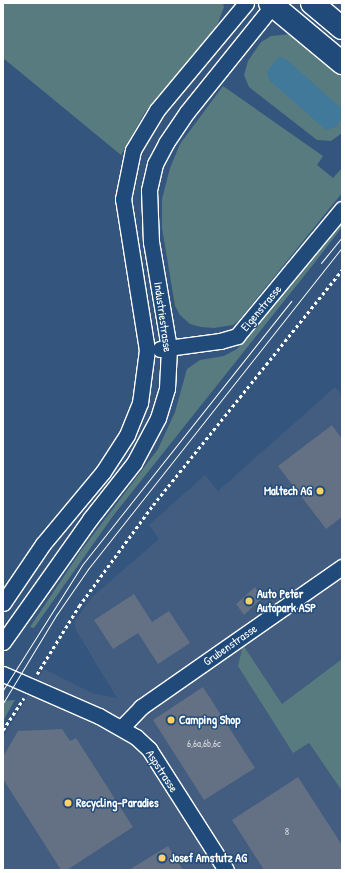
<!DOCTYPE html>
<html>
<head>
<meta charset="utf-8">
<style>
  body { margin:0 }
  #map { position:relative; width:345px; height:873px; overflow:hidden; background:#34557d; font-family:"Patrick Hand",sans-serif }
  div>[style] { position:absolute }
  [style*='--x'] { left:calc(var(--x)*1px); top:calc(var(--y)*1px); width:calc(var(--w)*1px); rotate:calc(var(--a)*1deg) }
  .built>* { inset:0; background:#425d7f }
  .green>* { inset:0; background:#587b80 }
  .water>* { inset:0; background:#41799a }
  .building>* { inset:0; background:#647083 }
  .path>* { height:2.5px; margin-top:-1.25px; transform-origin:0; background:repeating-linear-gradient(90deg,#fff 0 3px,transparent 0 6px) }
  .roads { filter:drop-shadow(1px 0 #fff) drop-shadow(-1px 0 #fff) drop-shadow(0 1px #fff) drop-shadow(0 -1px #fff) }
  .street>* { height:15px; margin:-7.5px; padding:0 7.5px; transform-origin:7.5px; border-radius:7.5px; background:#1f4a7a }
  .secondary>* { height:22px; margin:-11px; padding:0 11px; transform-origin:11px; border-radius:11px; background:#1f4a7a }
  .tram>* { height:1px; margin:-0.5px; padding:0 0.5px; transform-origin:0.5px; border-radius:0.5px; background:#fff }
  .dots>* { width:11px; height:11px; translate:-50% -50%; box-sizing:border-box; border:2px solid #1f4a7a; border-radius:50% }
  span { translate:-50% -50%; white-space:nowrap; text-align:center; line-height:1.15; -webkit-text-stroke:3px #1f4a7a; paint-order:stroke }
  .number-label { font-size:10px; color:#d8dbe0 }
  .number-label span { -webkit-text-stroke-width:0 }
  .street-label { font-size:12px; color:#fff }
  .poi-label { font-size:12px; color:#fff; font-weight:700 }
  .right { translate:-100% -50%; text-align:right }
  .left { translate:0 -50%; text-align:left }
  .frame { position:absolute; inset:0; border:4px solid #fff; pointer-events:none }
</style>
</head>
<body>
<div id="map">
  <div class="built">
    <i style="clip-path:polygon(335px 387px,342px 395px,342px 659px,282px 704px,342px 791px,342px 870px,3px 870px,3px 738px,44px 669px,92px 693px,117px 698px,76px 630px,74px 622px,92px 597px,159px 539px,149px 525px,205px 475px,218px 491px)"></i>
  </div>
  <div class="green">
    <i style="clip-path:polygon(3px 3px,223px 3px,224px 7px,218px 23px,210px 36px,145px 112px,121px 155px,3px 58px)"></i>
    <i style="clip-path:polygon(292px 34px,298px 36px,342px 74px,342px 133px,331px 141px,317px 140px,249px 87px,244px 75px,248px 61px,261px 42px,271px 36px)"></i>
    <i style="clip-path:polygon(223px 86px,323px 156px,317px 165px,333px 178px,342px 168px,342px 193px,239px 320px,233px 325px,214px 328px,201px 327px,190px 324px,180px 315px,175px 306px,162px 228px,162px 199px,170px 168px,180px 144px)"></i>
    <i style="clip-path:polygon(342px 219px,342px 227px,312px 266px,113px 516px,34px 628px,30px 627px,80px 552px,158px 449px,175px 412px,187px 369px,200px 360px,224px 356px,237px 349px)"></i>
    <i style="clip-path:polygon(243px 645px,282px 704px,342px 659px,342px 791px,309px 743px,293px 753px,238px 666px)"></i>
    <i style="clip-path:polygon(14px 700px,15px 700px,3px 721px,3px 701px)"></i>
  </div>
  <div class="water">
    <i style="clip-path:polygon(279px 57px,286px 59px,341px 108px,342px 117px,336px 127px,326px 130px,269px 80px,267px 71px)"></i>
  </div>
  <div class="building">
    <i style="clip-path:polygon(332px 425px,342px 439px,342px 517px,326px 529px,278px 466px)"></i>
    <i style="clip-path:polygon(255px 587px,262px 598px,244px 615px,236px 604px)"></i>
    <i style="clip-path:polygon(134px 594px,152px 622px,169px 611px,190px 643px,158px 664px,138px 633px,113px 649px,94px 620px)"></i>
    <i style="clip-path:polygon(203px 687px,255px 768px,204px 800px,153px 720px)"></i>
    <i style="clip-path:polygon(62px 729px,70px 741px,76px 738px,133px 827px,67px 870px,61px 870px,3px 779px,3px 757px,18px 731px)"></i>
    <i style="clip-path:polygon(298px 777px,342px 845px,342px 870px,264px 870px,232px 820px)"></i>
    <i style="clip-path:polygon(168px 846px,183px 870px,129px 870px)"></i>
  </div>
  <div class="path">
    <i style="--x:37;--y:674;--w:80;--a:-58.3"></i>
    <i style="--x:79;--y:606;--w:125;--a:-53.8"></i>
    <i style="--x:153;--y:505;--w:302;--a:-51.2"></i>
    <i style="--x:3;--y:730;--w:38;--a:-57"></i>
  </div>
  <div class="roads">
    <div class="street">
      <i style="--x:160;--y:349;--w:61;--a:-7.6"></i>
      <i style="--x:220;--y:341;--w:18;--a:-16"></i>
      <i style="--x:237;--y:336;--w:165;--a:-50.4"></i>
      <i style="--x:3;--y:603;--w:71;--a:-55.9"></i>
      <i style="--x:43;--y:544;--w:94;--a:-50.2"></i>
      <i style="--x:103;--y:472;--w:44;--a:-57"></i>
      <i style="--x:127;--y:435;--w:35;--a:-68"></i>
      <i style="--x:140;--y:403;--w:53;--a:-82.5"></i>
      <i style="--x:147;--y:350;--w:153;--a:-99"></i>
      <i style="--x:123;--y:199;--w:50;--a:-78.5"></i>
      <i style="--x:133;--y:150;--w:47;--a:-59"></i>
      <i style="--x:157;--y:110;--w:139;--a:-50.2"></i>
      <i style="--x:3;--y:642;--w:151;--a:-54.7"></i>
      <i style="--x:90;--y:519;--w:71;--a:-51.8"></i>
      <i style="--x:134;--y:463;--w:51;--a:-61.9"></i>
      <i style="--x:158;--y:418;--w:31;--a:-73"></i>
      <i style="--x:167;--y:388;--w:40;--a:-87.1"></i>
      <i style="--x:169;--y:348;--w:108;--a:-99.6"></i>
      <i style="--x:151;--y:242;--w:52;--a:-92.2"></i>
      <i style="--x:149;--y:190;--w:27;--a:-77"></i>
      <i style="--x:155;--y:164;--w:24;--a:-62"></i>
      <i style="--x:166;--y:143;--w:37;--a:-56"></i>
      <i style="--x:187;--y:112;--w:137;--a:-51.2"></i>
      <i style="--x:3;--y:674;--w:105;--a:23.6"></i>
      <i style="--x:99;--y:716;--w:43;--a:29.6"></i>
      <i style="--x:136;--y:737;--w:18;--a:43"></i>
      <i style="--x:149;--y:749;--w:143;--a:57.5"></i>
      <i style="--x:122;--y:727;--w:28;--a:-46"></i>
      <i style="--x:141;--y:707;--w:245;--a:-34.9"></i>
    </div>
    <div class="secondary">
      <i style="--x:270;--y:3;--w:94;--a:39.8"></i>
      <i style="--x:312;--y:3;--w:39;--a:40"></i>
    </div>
  </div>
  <div class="tram">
    <i style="--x:321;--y:263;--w:33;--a:-51"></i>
    <i style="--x:3;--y:690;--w:148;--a:-57.7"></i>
    <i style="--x:82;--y:565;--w:337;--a:-51.6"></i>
    <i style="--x:3;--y:703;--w:104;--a:-58.8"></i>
    <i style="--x:57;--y:614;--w:55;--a:-55.4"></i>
    <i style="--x:88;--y:569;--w:410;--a:-51.7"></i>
  </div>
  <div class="dots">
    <i style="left:320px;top:491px;background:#ffd166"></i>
    <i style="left:249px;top:601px;background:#ffd166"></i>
    <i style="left:171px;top:720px;background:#ffd166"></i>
    <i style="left:68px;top:803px;background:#ffd166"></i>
    <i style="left:162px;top:858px;background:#ffd166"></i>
  </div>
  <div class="number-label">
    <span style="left:204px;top:744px">6,6a,6b,6c</span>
    <span style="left:287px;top:832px">8</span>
  </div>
  <div class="street-label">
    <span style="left:261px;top:308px;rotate:-50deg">Eigenstrasse</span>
    <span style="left:163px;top:317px;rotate:82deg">Industriestrasse</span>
    <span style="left:230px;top:645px;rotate:-35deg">Grubenstrasse</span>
    <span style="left:162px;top:771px;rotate:57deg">Aspstrasse</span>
  </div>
  <div class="poi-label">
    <span class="right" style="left:312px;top:491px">Maltech AG</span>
    <span class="left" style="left:257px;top:601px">Auto Peter<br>Autopark ASP</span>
    <span class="left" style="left:179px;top:720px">Camping Shop</span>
    <span class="left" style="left:76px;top:803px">Recycling-Paradies</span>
    <span class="left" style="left:170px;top:858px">Josef Amstutz AG</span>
  </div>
  <div class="frame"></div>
</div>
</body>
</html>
